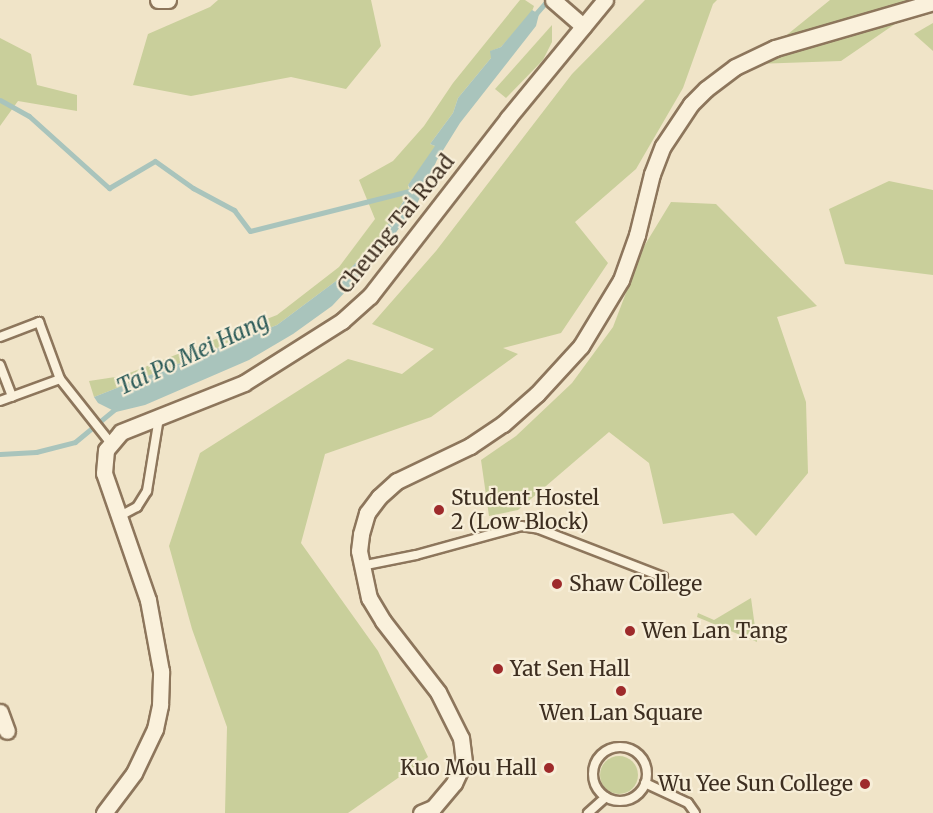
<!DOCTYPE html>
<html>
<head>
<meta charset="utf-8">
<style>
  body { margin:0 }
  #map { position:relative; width:933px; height:813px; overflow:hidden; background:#f0e4c8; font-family:Merriweather,serif }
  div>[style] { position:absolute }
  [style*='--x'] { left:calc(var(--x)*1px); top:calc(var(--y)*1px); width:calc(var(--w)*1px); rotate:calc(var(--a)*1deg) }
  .green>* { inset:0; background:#c9cf9b }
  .round { border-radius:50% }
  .water>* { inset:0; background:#a9c4bc }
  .stream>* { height:5px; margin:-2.5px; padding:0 2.5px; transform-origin:2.5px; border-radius:2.5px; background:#a9c4bc }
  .roads { filter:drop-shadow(2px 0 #8d765c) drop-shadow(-2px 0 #8d765c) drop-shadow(0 2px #8d765c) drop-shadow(0 -2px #8d765c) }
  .service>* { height:8px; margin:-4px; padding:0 4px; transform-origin:4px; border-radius:4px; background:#faf1dc }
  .service>.ring { margin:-4px; padding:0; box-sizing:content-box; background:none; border:8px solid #faf1dc; border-radius:50% }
  .minor>* { height:15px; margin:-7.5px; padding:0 7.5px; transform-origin:7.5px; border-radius:7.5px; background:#faf1dc }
  .dots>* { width:16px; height:16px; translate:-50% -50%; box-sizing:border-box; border:3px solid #f7eed8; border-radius:50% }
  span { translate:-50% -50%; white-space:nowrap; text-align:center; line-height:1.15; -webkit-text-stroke:4.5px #f7eed8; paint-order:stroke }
  .street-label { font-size:21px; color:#3d2e20 }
  .poi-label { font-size:21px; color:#3d2e20 }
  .left { translate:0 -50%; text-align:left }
  .right { translate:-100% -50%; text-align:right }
  .water-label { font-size:22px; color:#2f5d5a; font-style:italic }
</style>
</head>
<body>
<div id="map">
  <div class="green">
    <i style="clip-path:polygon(218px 0,371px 0,381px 46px,346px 89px,291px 77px,191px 96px,133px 85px,148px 34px,210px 7px)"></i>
    <i style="clip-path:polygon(520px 0,525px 0,534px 6px,531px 14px,501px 47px,491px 51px,491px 58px,458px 98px,453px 113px,430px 144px,437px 147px,408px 185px,409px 191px,401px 205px,377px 241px,344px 275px,277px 325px,94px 397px,89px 381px,122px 376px,277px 315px,339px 267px,375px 219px,359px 180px,393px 161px,424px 126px,453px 83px)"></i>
    <i style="clip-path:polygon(645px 0,717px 0,713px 4px,683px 88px,636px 169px,575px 222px,608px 263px,561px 333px,503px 348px,518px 354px,431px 417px,325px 454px,301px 543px,378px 651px,428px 757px,348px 813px,225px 813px,227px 727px,192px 629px,169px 546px,200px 453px,348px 359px,402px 374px,434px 349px,372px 324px,436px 251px,572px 74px)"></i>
    <i style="clip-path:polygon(830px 0,930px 0,841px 61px,726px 65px,783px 38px)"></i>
    <i style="clip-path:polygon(933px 23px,933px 51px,914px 34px)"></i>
    <i style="clip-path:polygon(552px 25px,552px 42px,543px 60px,506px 98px,495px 89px)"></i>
    <i style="clip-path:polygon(0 38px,31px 54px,37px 85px,77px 95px,77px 111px,18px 101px,0 126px)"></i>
    <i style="clip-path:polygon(889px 181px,933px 190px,933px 275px,845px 264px,829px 209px)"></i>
    <i style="clip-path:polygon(671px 202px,716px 204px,817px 306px,777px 317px,806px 402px,808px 473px,756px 536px,733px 513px,663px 524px,649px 463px,609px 432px,518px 510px,489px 516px,481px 460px,516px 436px,572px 383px,613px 327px,643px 248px)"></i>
    <i style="clip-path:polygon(751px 598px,757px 642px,697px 617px,698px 613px,714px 620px)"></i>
    <i class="round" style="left:600px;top:756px;width:38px;height:38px"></i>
  </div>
  <div class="water">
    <i style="clip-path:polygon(532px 10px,539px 14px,536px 26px,460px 123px,437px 160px,417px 204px,377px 258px,332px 306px,293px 334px,249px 360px,145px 405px,116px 412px,98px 403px,94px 397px,277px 325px,344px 275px,377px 241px,411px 190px,408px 185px,435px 146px,430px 144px,453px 113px,458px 98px,491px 58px,490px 51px,501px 47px)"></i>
  </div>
  <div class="stream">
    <i style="--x:533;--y:17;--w:23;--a:-49"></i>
    <i style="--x:0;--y:100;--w:33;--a:29"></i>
    <i style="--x:29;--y:116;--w:108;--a:42"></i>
    <i style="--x:109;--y:188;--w:53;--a:-30.4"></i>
    <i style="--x:155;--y:161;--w:47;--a:35.4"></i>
    <i style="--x:193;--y:188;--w:47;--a:28.2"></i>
    <i style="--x:234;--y:210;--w:26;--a:53"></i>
    <i style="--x:250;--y:231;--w:164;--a:-14.1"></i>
    <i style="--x:409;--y:191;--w:9;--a:-36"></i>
    <i style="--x:0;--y:454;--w:36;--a:-3"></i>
    <i style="--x:36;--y:452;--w:40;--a:-14.4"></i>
    <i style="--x:75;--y:442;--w:52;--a:-39.5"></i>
  </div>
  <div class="roads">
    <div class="service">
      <i style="--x:0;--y:337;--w:42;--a:-21"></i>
      <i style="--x:39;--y:322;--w:61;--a:69.8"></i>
      <i style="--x:60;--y:379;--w:80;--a:51.6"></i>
      <i style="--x:0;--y:365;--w:34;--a:69"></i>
      <i style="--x:0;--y:401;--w:64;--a:-20.1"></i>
      <i style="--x:120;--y:516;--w:19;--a:-28"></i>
      <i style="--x:137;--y:507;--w:19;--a:-58"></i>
      <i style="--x:147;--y:491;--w:74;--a:-80.7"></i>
      <i style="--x:361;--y:566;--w:56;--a:-11.3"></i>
      <i style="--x:416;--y:555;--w:109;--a:-15.4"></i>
      <i style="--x:521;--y:526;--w:18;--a:9"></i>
      <i style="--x:539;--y:529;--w:133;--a:21.2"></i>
      <i class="ring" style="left:593px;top:747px;width:46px;height:46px"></i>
      <i style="--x:645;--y:783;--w:47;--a:24.9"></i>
      <i style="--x:688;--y:803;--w:12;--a:55"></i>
      <i style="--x:588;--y:813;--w:24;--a:-42"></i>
    </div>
    <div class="minor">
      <i style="--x:158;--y:0;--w:10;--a:0"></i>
      <i style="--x:553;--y:0;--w:40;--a:41"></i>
      <i style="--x:0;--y:712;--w:20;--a:70"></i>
      <i style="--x:104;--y:813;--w:50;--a:-53.1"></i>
      <i style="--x:134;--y:773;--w:49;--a:-64.5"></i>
      <i style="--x:155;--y:729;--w:25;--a:-78"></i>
      <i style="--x:160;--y:705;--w:34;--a:-88"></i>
      <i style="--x:161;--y:671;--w:72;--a:-100.4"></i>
      <i style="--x:148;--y:600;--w:134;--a:-109.1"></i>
      <i style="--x:104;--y:473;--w:23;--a:-85"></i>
      <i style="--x:106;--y:450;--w:23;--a:-50"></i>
      <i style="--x:121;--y:432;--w:132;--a:-21.7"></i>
      <i style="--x:244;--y:383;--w:116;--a:-32.3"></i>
      <i style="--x:342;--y:321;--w:38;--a:-42"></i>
      <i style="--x:370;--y:296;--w:225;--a:-52.2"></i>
      <i style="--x:508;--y:118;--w:153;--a:-50.6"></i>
      <i style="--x:421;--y:813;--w:13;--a:-23"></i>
      <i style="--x:433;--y:808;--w:33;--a:-50"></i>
      <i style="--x:454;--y:783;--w:23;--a:-65"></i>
      <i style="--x:464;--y:762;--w:24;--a:-97"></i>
      <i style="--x:461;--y:738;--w:51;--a:-116.6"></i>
      <i style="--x:438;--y:692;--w:90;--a:-127.8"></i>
      <i style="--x:383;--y:621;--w:27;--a:-121"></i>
      <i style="--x:369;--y:598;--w:48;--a:-102"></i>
      <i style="--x:359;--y:551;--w:17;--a:-83"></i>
      <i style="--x:361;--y:534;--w:22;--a:-74"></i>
      <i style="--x:367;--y:513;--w:20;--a:-53"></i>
      <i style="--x:379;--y:497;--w:24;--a:-42"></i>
      <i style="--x:397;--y:481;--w:81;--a:-25.6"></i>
      <i style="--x:470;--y:446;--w:40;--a:-34"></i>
      <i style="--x:503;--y:424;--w:45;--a:-41.4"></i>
      <i style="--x:537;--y:394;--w:65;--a:-47.5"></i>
      <i style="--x:581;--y:346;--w:77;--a:-58.8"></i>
      <i style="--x:621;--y:280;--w:48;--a:-70.4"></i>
      <i style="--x:637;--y:235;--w:63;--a:-76.2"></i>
      <i style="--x:652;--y:174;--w:30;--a:-69"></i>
      <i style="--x:663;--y:146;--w:50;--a:-56.3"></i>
      <i style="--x:691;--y:104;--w:21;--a:-45"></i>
      <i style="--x:706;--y:89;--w:36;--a:-37"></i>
      <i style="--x:735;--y:67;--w:44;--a:-25.4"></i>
      <i style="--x:775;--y:48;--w:165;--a:-16.2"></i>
    </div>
  </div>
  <div class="dots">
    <i style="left:439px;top:510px;background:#9e2a2b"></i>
    <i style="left:557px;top:584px;background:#9e2a2b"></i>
    <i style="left:630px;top:631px;background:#9e2a2b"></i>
    <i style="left:498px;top:669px;background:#9e2a2b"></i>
    <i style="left:621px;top:691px;background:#9e2a2b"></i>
    <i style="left:549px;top:768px;background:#9e2a2b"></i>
    <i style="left:865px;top:784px;background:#9e2a2b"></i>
  </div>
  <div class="street-label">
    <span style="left:396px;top:224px;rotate:-51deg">Cheung Tai Road</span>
  </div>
  <div class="poi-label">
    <span class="left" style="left:451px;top:510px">Student Hostel<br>2 (Low Block)</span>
    <span class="left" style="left:569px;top:584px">Shaw College</span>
    <span class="left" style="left:642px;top:631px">Wen Lan Tang</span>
    <span class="left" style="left:510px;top:669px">Yat Sen Hall</span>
    <span style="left:621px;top:713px">Wen Lan Square</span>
    <span class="right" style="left:537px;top:768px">Kuo Mou Hall</span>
    <span class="right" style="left:853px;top:784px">Wu Yee Sun College</span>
  </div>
  <div class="water-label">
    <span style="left:193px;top:354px;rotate:-25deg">Tai Po Mei Hang</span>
  </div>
</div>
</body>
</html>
